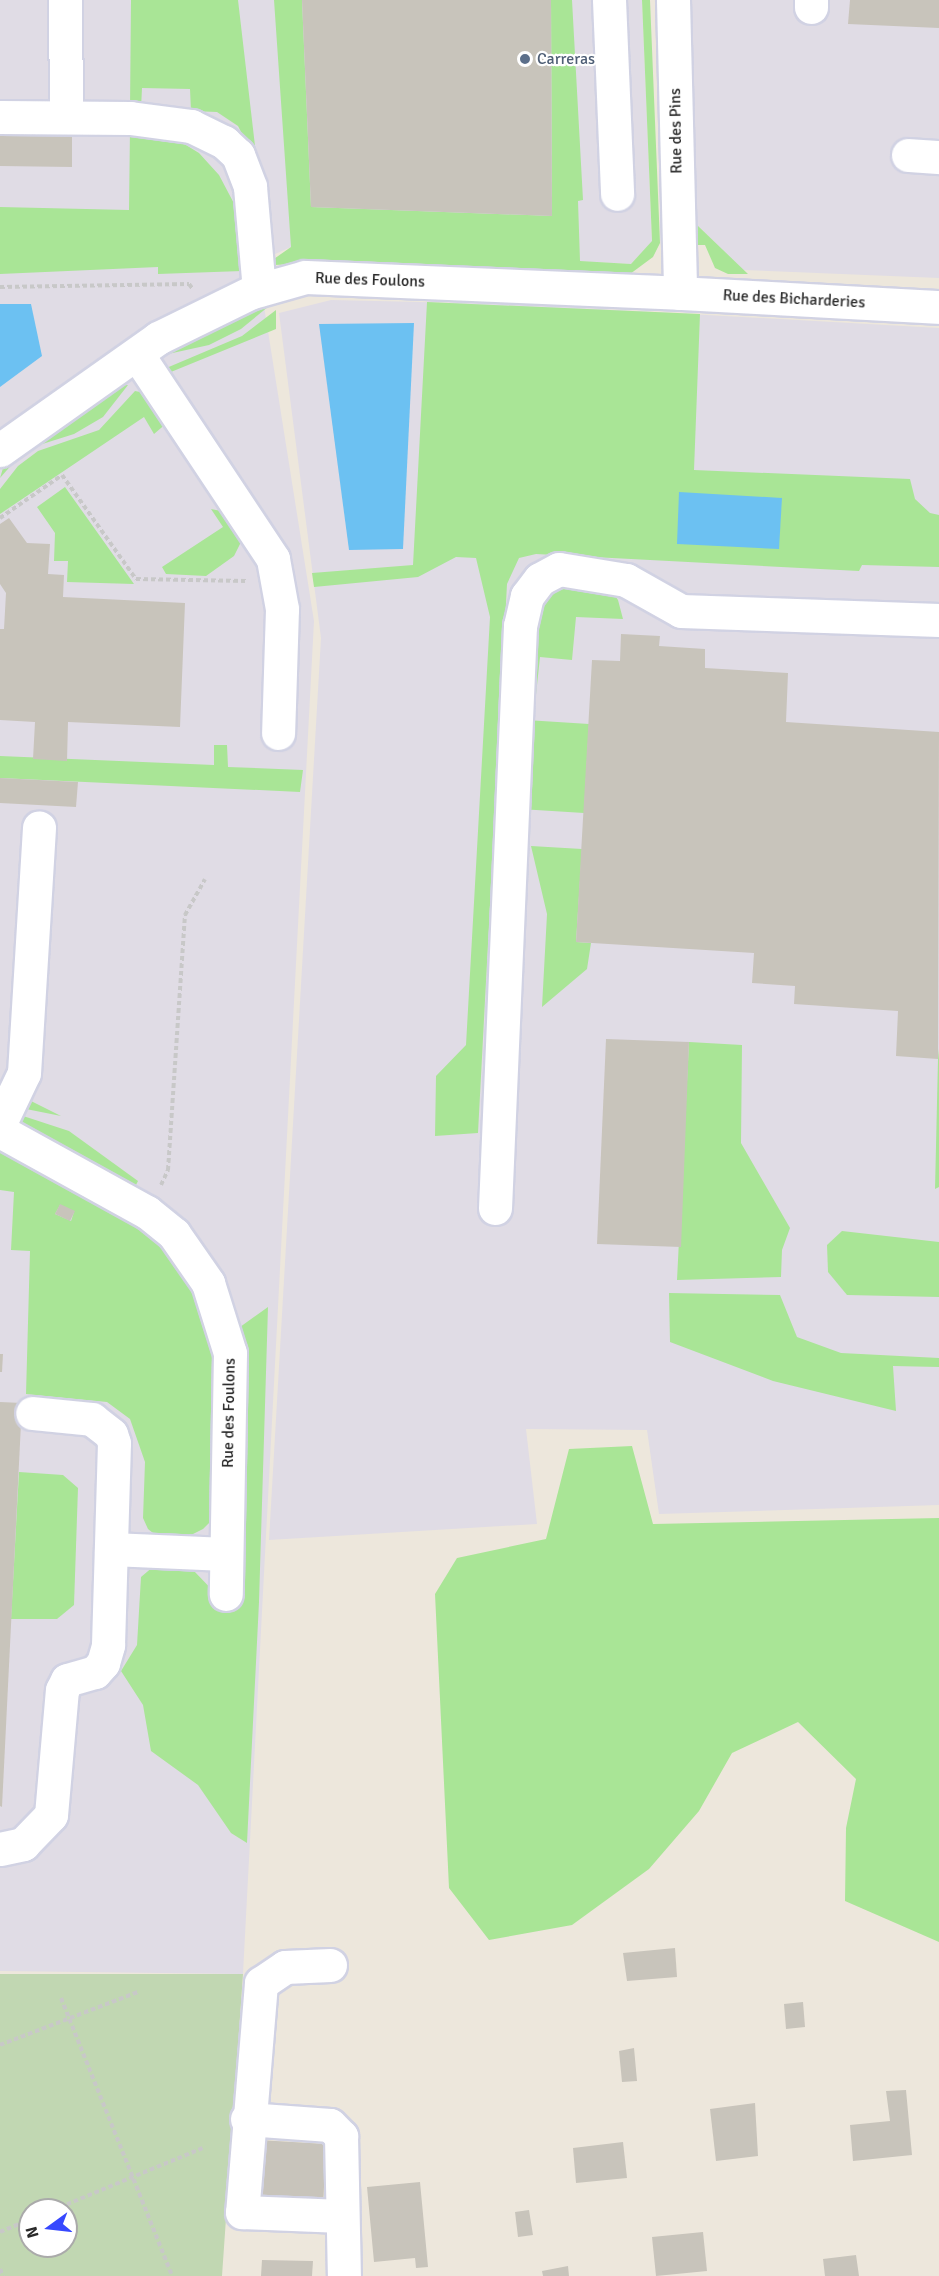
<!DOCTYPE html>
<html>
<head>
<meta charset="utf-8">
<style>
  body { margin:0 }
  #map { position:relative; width:939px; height:2276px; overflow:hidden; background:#ede7dc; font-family:Signika,sans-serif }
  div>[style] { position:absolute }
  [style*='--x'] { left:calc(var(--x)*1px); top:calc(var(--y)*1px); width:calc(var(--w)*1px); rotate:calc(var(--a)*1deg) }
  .industrial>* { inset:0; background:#e0dce5 }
  .green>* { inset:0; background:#a9e596 }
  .cemetery>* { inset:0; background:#c1d7b2 }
  .water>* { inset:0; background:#6cc1f2 }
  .building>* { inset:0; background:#c8c4bb }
  .path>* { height:4px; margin-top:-2px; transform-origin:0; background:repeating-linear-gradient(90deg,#c8c8c8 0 4.5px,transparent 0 7.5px) }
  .roads { filter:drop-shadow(2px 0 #d1d2e3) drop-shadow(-2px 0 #d1d2e3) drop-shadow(0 2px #d1d2e3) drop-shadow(0 -2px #d1d2e3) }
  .minor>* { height:33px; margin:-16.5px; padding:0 16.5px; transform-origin:16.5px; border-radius:16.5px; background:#fff }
  .dots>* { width:16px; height:16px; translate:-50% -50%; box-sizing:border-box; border:3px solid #fff; border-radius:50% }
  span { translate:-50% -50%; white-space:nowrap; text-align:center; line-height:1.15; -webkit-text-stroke:4.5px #fff; paint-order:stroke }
  .service-label { font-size:16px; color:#4e5e75 }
  .left { translate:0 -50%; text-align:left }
  .street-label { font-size:16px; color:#2a2a2a }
  .north { position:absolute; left:18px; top:2198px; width:60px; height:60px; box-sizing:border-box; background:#fff; border:2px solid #aaa; border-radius:50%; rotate:255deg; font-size:16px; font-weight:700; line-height:24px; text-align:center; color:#2a2a2a }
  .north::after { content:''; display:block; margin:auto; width:21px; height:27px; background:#3748fe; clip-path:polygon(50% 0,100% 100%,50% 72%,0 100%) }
</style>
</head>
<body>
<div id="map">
  <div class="industrial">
    <i style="clip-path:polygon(0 0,642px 0,652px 242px,631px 264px,291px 247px,257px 262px,314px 621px,243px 1974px,0 1971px)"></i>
    <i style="clip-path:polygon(690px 0,939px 0,939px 278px,743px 270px,697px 225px)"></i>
    <i style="clip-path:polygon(331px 300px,513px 304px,939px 328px,939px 1505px,659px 1514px,647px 1430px,526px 1429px,537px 1524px,269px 1540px,321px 638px,279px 313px)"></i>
  </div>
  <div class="green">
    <i style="clip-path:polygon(131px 0,238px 0,257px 163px,238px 126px,217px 112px,191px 111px,190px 89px,142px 88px,141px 109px,130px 108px)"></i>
    <i style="clip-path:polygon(274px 0,302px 0,311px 207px,552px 216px,551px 0,572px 0,583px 200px,578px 201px,580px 261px,631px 264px,652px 241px,642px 0,650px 0,660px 243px,653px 257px,630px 274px,343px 261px,275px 265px,271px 261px,291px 247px)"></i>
    <i style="clip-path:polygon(130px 129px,173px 137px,199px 153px,219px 175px,238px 211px,242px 271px,158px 274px,158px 267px,0 274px,0 207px,129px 210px)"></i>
    <i style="clip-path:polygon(692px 225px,697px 225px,748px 274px,728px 274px,715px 268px,705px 245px,693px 245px)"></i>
    <i style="clip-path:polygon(274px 302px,241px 329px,209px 345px,168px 354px,177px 343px,244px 310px)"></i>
    <i style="clip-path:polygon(427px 302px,700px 314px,694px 470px,910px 479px,915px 499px,930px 513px,939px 515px,939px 567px,862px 565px,859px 571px,536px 554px,519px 558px,507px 584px,478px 1133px,435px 1136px,436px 1076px,466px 1045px,490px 617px,476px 558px,456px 557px,418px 577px,314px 587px,312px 573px,413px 565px)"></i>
    <i style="clip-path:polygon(276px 310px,276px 329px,166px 374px,164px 369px,242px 336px)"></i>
    <i style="clip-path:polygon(128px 385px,103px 417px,74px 434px,36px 446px,14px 462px,0 478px,4px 465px,113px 386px)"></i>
    <i style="clip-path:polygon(135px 391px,145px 393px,168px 422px,154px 434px,144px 417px,0 514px,0 489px,18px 466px,38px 451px,99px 430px)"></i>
    <i style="clip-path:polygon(65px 487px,134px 584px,67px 582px,68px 561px,54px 561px,55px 533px,37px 507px)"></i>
    <i style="clip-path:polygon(211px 509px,226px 512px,240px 531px,240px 544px,234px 556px,206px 576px,166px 574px,162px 567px,223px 527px)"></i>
    <i style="clip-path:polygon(573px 585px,609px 587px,618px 600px,623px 619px,576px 617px,572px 660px,540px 657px,535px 704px,525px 704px,539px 605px,553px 593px)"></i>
    <i style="clip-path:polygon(526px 720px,589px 724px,584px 813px,520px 809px)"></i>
    <i style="clip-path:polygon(214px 745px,227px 745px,228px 767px,303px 770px,300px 792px,0 778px,0 756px,214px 765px)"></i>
    <i style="clip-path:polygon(531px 846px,582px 849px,576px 942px,591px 943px,587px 969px,542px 1007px,547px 914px)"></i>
    <i style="clip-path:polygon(689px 1042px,742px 1045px,741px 1143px,790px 1228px,782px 1250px,781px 1277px,677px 1280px)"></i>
    <i style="clip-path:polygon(939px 1049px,939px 1187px,935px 1189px,938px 1059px)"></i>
    <i style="clip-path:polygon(25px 1098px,61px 1116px,21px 1108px)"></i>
    <i style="clip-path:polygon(17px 1114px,69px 1131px,138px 1181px,136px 1185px,15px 1120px)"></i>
    <i style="clip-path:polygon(evenodd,0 1146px,154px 1234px,195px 1293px,219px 1358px,217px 1515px,203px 1529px,187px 1537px,158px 1537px,148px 1529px,143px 1518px,145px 1462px,130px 1419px,107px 1402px,26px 1394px,30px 1251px,11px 1250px,14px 1192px,0 1190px,0 1146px,60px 1205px,74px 1212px,71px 1221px,55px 1214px,60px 1205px)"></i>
    <i style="clip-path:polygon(842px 1231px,939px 1242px,939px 1297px,847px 1295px,828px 1272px,827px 1245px)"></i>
    <i style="clip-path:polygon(669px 1293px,780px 1295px,797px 1337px,841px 1353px,939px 1358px,939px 1367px,893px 1366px,896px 1411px,773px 1381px,670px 1342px)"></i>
    <i style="clip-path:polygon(268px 1307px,259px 1602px,247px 1843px,231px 1833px,198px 1785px,151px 1751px,143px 1705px,121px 1671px,137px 1645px,141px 1577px,154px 1566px,170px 1565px,194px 1571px,219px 1597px,243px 1600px,247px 1376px,240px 1327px)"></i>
    <i style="clip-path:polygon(632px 1446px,653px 1524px,939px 1518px,939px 1942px,845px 1901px,846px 1828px,856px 1779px,798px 1722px,732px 1753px,699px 1811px,649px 1869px,572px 1925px,489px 1940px,449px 1888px,435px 1594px,457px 1558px,546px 1539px,569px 1449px)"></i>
    <i style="clip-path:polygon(19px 1472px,63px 1475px,78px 1488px,74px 1605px,57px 1619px,11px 1619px)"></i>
  </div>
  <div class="cemetery">
    <i style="clip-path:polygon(evenodd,0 1974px,243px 1974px,222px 2276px,0 2276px,0 1974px,30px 2210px,66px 2210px,66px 2246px,30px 2246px,30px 2210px)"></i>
  </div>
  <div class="water">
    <i style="clip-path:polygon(0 304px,31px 304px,42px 356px,0 387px)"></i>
    <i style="clip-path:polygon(414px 323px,403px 549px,349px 550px,319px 324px)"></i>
    <i style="clip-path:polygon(679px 492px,782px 498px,779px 549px,677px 544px)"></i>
  </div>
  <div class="building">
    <i style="clip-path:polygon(302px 0,551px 0,552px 216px,311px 207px)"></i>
    <i style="clip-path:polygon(850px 0,939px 0,939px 28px,848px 24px)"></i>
    <i style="clip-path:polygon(0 131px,72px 132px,72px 167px,0 166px)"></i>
    <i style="clip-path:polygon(9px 518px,27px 543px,50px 544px,48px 574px,64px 575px,63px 597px,185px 603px,180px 727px,68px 722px,67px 761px,33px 759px,35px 722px,0 720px,0 629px,4px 629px,6px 593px,0 584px,0 524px)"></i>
    <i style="clip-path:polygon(621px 634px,660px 636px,659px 646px,705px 649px,705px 668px,788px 673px,786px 722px,939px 732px,938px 1059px,896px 1056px,898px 1011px,794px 1004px,795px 986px,752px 983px,754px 953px,576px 942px,592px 660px,620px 661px)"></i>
    <i style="clip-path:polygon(0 778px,78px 782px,76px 807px,0 803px)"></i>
    <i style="clip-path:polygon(606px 1039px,689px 1042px,681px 1247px,597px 1244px)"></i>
    <i style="clip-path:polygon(60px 1204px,75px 1211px,70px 1221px,55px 1214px)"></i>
    <i style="clip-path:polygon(0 1354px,3px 1354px,2px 1372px,0 1372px)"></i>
    <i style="clip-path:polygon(0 1402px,22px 1403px,2px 1807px,0 1806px)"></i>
    <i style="clip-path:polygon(675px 1948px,677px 1977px,627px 1981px,623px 1953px)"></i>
    <i style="clip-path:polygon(803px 2002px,805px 2027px,786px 2029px,784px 2004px)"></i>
    <i style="clip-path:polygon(634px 2048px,637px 2081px,622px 2082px,619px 2051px)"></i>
    <i style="clip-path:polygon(906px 2090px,912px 2155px,853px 2161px,850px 2125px,890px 2121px,886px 2091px)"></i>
    <i style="clip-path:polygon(755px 2103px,758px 2156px,716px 2161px,710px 2109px)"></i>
    <i style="clip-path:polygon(259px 2140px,326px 2144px,323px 2208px,256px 2204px)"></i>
    <i style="clip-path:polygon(623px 2142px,627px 2178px,576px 2183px,573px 2148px)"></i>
    <i style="clip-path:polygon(420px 2182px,428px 2267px,416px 2268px,415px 2258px,374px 2262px,367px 2187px)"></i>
    <i style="clip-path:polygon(529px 2210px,533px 2235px,518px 2237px,515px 2212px)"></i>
    <i style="clip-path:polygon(703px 2232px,707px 2271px,656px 2276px,652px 2237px)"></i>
    <i style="clip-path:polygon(856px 2255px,859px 2276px,825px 2276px,823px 2259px)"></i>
    <i style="clip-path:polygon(262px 2260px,313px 2261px,312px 2276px,261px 2276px)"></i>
    <i style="clip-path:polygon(568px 2266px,569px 2276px,543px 2276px,542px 2271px)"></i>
  </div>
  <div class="path">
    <i style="--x:0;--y:287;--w:189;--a:-0.9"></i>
    <i style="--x:189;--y:284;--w:5;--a:53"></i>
    <i style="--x:0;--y:518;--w:75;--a:-34.7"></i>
    <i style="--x:62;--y:475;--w:128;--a:54.6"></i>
    <i style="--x:136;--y:579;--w:110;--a:1"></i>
    <i style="--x:161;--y:1185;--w:17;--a:-65"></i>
    <i style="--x:168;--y:1170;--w:256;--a:-86.2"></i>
    <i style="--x:185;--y:915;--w:41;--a:-60.9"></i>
    <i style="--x:61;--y:1998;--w:299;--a:68.2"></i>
    <i style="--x:0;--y:2045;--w:148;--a:-21"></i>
    <i style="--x:53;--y:2210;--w:165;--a:-22.5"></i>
    <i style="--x:0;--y:2232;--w:33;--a:-23"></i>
    <i style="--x:0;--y:2269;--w:8;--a:67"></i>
  </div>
  <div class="roads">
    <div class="minor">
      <i style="--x:65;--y:0;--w:116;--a:89.5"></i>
      <i style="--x:609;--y:0;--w:194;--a:87.6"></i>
      <i style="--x:673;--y:0;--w:293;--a:88.6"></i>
      <i style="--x:680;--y:293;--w:259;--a:3.1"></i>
      <i style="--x:811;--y:7;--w:7;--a:-90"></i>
      <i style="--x:0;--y:117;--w:130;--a:0.4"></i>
      <i style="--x:130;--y:118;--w:62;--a:7.5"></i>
      <i style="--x:191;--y:126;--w:37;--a:26"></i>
      <i style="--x:224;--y:142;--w:19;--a:43"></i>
      <i style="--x:238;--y:155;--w:34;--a:69"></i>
      <i style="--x:250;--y:187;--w:103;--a:85"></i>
      <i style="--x:908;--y:155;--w:31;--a:4"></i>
      <i style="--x:137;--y:354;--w:246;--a:56.4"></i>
      <i style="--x:273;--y:559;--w:51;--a:79.8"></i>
      <i style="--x:282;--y:609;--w:124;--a:91.8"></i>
      <i style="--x:0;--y:450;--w:194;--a:-35.3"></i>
      <i style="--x:158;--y:338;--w:105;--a:-26.1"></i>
      <i style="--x:252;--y:292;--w:55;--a:-15.8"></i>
      <i style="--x:305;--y:277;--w:375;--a:2.4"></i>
      <i style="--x:0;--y:1123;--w:55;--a:-64.4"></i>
      <i style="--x:24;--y:1073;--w:246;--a:-86.5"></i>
      <i style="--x:0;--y:1131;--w:168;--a:28.9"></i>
      <i style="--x:147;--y:1212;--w:35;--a:39"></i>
      <i style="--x:174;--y:1234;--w:60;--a:55.2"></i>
      <i style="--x:208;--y:1283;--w:73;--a:72.6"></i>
      <i style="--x:230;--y:1353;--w:241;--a:91"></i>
      <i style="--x:495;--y:1208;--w:583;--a:-87.54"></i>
      <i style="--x:520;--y:626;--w:31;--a:-77"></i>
      <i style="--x:527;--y:596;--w:21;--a:-53"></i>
      <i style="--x:540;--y:579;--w:21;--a:-28"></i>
      <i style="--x:559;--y:569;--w:68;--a:9.3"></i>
      <i style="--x:626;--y:580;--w:63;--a:29.4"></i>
      <i style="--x:681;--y:611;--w:258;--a:2"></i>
      <i style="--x:111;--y:1549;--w:115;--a:2.5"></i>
      <i style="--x:0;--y:1849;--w:24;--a:-12"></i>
      <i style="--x:23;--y:1844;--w:40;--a:-46"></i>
      <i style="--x:51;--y:1815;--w:125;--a:-85"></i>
      <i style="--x:62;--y:1690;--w:11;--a:-63"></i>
      <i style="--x:67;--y:1680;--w:29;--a:-16"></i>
      <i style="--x:95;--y:1672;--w:12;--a:-48"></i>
      <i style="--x:103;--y:1663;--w:19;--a:-74"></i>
      <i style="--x:108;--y:1645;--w:202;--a:-88.3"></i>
      <i style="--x:114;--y:1443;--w:9;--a:-108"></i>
      <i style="--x:111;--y:1434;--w:24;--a:-142"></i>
      <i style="--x:92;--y:1419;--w:60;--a:-174.3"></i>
      <i style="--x:330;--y:1965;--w:45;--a:177.5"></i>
      <i style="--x:285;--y:1967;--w:29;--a:146"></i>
      <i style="--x:261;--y:1983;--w:230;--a:94.7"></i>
      <i style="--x:242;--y:2212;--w:100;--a:2.3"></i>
      <i style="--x:247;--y:2119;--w:83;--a:4.1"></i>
      <i style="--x:330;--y:2125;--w:16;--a:45"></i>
      <i style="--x:341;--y:2136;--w:140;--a:88.8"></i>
    </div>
  </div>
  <div class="dots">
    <i style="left:525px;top:59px;background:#5c6f8a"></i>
  </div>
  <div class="service-label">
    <span class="left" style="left:537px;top:59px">Carreras</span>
  </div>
  <div class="street-label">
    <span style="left:676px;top:131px;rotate:-91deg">Rue des Pins</span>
    <span style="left:370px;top:280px;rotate:2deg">Rue des Foulons</span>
    <span style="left:794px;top:299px;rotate:3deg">Rue des Bicharderies</span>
    <span style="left:229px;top:1413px;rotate:-89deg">Rue des Foulons</span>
  </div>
  <div class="north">N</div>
</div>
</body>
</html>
